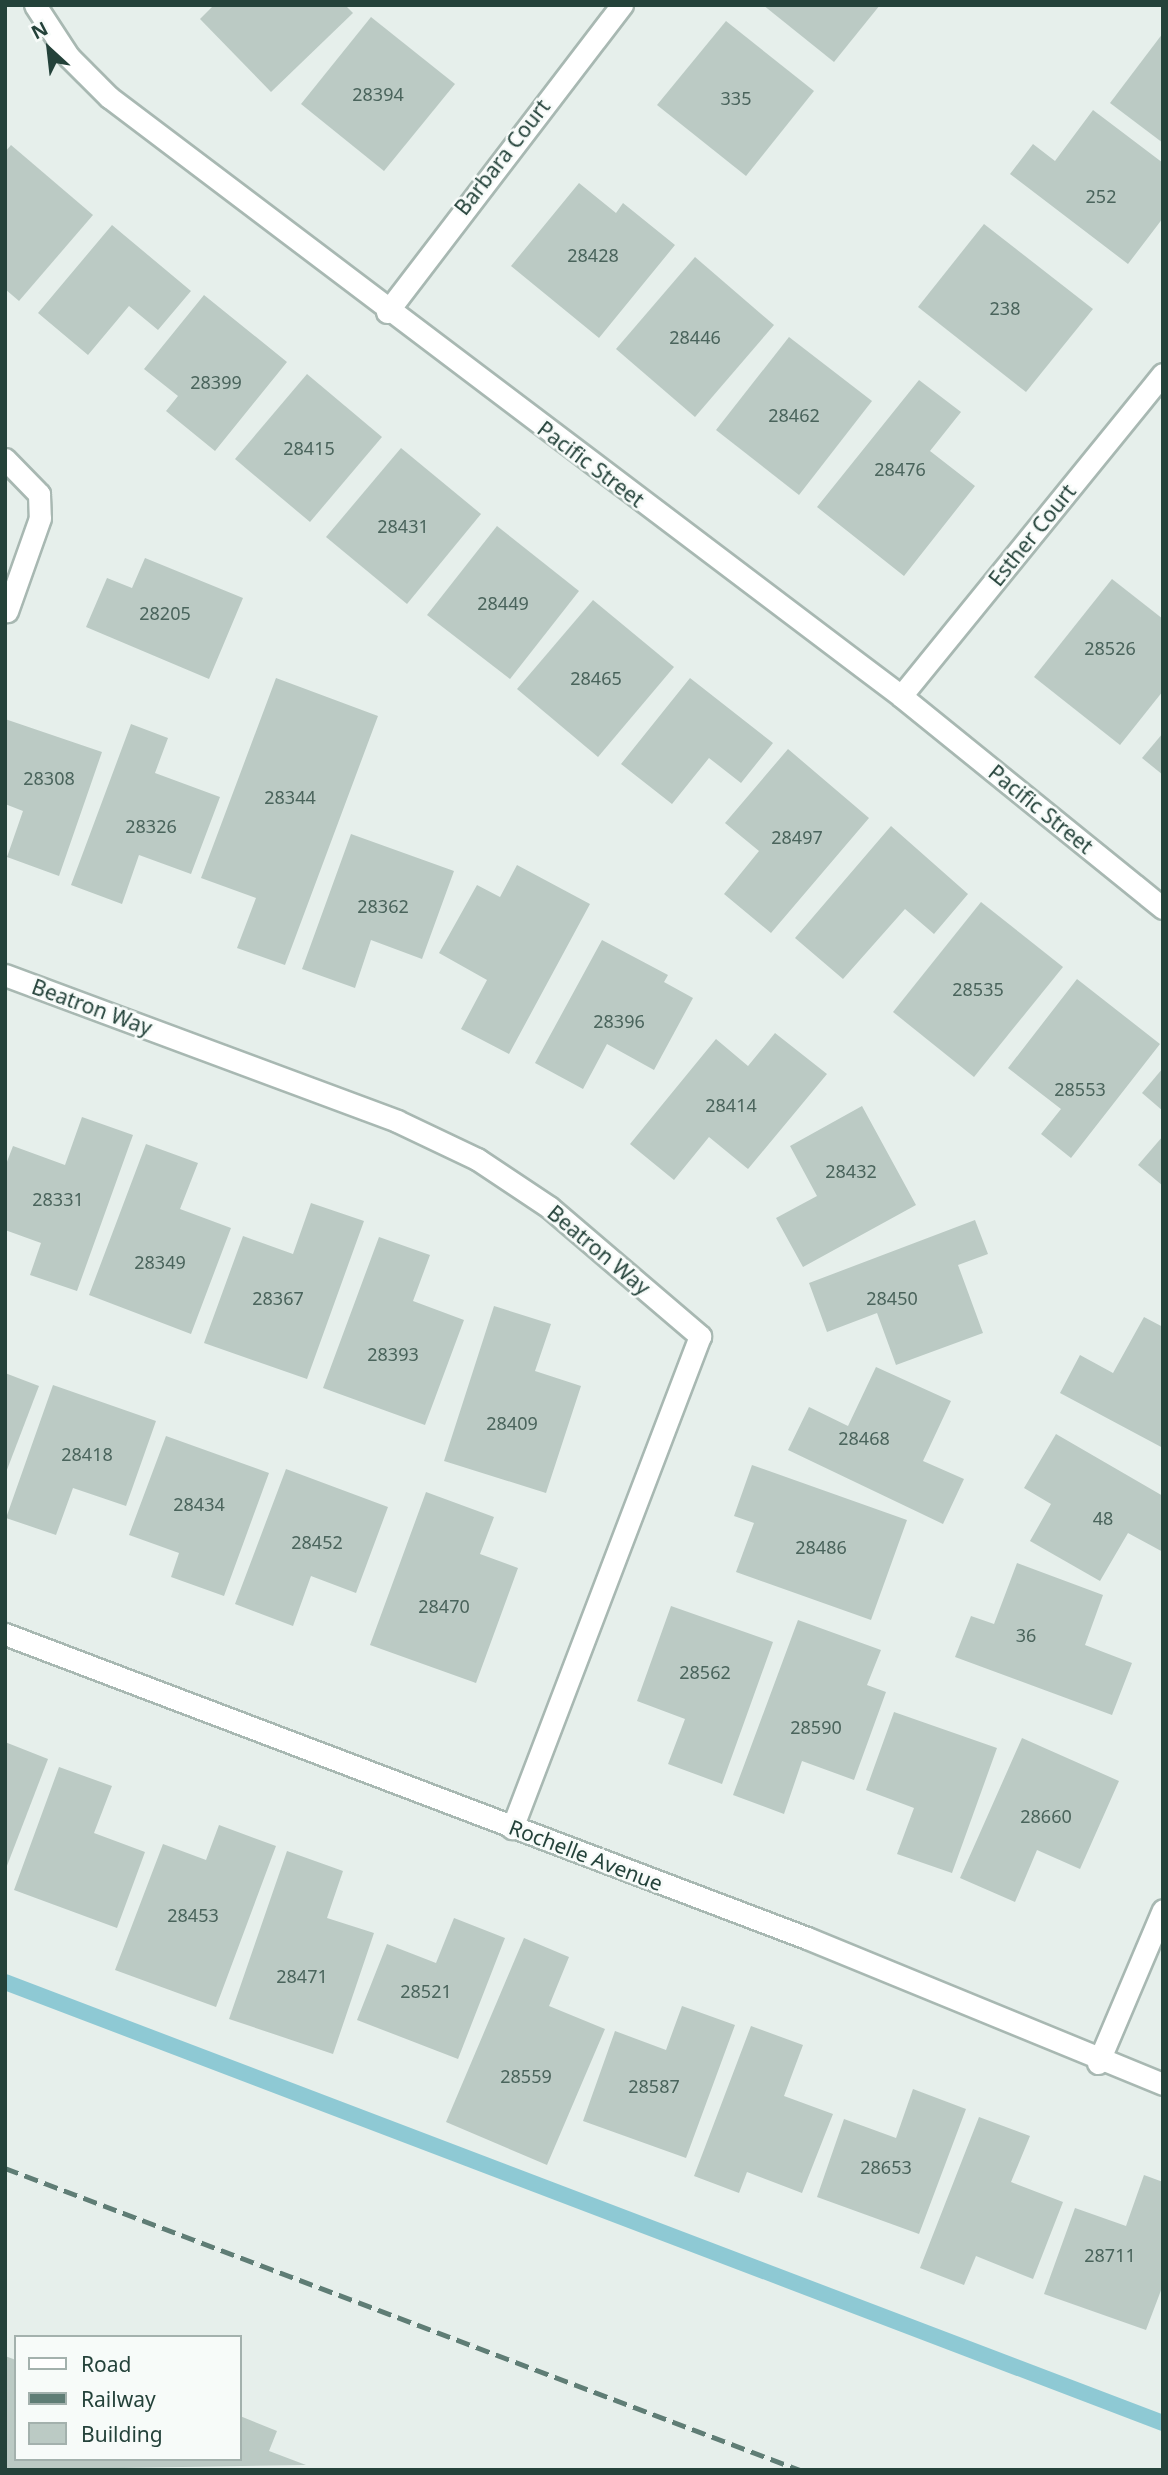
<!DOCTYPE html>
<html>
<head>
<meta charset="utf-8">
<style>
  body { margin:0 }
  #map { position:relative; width:1168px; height:2475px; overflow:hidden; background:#e6efeb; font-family:"Noto Sans",sans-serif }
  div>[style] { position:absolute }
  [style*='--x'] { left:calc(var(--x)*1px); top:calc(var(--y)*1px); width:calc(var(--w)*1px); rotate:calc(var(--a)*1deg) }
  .stream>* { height:16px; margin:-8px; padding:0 8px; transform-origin:8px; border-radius:8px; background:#8ec9d4 }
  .building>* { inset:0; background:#bbcac4 }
  .roads { filter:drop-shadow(2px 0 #a8b8b2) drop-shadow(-2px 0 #a8b8b2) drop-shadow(0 2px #a8b8b2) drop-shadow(0 -2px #a8b8b2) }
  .minor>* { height:21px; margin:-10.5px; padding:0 10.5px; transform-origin:10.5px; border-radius:10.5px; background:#fff }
  .rail>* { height:5px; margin-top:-2.5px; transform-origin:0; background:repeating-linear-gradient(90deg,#5f7d75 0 14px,transparent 0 21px) }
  span { translate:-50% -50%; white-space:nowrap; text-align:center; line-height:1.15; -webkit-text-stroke:5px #f7fbf9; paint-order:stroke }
  .number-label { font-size:18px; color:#4a645c }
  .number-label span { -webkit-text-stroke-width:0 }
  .street-label { font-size:21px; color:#24423a }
  .frame { position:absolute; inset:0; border:7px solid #24423a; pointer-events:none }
  .legend { position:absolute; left:14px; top:2335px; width:228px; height:126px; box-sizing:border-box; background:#f7fbf9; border:2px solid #a3b1ad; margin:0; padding:9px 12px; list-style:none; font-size:21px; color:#24423a }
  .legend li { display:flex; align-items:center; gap:14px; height:35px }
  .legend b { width:35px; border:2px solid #a3b1ad }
  .north { position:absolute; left:14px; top:14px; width:70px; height:70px; -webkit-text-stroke:5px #f7fbf9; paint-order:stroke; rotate:333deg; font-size:19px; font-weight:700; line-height:28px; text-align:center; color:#24423a }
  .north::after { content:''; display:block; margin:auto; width:24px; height:32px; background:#24423a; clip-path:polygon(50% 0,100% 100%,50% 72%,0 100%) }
</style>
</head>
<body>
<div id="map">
  <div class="stream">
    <i style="--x:5;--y:1982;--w:1239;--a:20.85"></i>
  </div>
  <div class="building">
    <i style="clip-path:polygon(214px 5px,345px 5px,353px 13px,271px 92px,200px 19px)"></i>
    <i style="clip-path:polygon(763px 5px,880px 5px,834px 62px)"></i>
    <i style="clip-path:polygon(371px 17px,455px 84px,384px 171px,301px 104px)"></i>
    <i style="clip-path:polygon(726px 21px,814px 91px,746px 176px,657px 105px)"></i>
    <i style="clip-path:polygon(1163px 33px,1163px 143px,1110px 103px)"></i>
    <i style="clip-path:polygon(1093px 110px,1163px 163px,1163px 218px,1128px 264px,1010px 174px,1033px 144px,1055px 161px)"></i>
    <i style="clip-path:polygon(11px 145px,93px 215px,19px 301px,5px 289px,5px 152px)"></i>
    <i style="clip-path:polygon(579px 183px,616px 213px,623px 203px,675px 245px,599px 338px,511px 266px)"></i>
    <i style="clip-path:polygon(984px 224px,1093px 309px,1026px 392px,918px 307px)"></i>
    <i style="clip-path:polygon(112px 225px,191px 291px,158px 330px,129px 306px,88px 355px,38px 313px)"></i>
    <i style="clip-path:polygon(695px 257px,774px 325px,695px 417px,616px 349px)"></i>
    <i style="clip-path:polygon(204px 295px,287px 362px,215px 451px,166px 411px,178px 396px,144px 369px)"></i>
    <i style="clip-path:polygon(789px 337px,872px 401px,799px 495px,716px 430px)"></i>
    <i style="clip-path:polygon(307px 374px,382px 437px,310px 522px,235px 459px)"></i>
    <i style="clip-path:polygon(919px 380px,961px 412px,930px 451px,975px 486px,904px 576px,817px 507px)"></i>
    <i style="clip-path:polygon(401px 448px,481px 514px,407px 604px,326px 537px)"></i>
    <i style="clip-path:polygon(497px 526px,579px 591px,510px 679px,427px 615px)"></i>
    <i style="clip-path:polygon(145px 558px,243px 598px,209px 679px,86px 627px,107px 578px,132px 588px)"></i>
    <i style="clip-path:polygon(1112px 579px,1163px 619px,1163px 691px,1120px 745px,1034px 677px)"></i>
    <i style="clip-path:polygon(593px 600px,674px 667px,598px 757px,517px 689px)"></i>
    <i style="clip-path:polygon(276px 678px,378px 716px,285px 965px,237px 948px,256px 898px,201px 878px)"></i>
    <i style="clip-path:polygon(690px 678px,773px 743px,741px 783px,709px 758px,672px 804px,621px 764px)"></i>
    <i style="clip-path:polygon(5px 719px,102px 752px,59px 876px,7px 857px,23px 811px,5px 804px)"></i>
    <i style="clip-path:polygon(131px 724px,168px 738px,155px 773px,220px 797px,191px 874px,139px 855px,122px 904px,71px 885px)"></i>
    <i style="clip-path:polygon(1163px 733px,1163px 775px,1142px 758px)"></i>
    <i style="clip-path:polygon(788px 749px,869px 818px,771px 933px,724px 894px,759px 851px,725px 823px)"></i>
    <i style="clip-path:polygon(891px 826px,968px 894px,934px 934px,905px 909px,843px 979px,795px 938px)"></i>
    <i style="clip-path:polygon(351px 834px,454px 871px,422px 959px,371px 940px,355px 988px,302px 969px)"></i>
    <i style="clip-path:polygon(517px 865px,590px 904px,509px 1054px,461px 1029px,487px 980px,439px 953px,477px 885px,500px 897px)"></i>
    <i style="clip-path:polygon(981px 902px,1063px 967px,974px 1077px,893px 1012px)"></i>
    <i style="clip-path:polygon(602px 940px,668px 975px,664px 982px,693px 998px,654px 1070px,607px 1044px,583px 1089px,535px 1063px)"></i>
    <i style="clip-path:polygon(1077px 979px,1160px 1044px,1071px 1158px,1041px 1134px,1061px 1109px,1008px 1068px)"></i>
    <i style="clip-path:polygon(775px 1033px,827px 1074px,748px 1169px,709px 1137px,674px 1180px,630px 1144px,716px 1039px,748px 1066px)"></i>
    <i style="clip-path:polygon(1163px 1068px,1163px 1111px,1142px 1093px)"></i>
    <i style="clip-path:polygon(862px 1106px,916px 1205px,803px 1267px,776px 1218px,817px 1196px,790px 1146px)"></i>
    <i style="clip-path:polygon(82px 1117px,133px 1135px,77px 1291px,30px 1275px,41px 1243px,5px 1230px,5px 1167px,13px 1146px,65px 1165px)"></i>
    <i style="clip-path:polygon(1163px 1136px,1163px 1186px,1138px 1165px)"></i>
    <i style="clip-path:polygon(146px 1144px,198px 1163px,180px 1209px,231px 1228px,191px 1334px,89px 1295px)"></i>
    <i style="clip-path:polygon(311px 1203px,364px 1221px,307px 1379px,204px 1343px,243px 1236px,293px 1254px)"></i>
    <i style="clip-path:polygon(975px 1220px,988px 1254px,958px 1265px,983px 1333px,896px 1365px,877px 1313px,827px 1332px,809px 1283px)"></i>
    <i style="clip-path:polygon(379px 1237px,430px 1255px,413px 1301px,464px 1320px,425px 1425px,323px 1388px)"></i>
    <i style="clip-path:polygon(494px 1306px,551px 1324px,535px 1371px,581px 1386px,546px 1493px,444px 1461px)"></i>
    <i style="clip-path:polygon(1144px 1317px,1163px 1327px,1163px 1448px,1060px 1393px,1080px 1355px,1113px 1373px)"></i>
    <i style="clip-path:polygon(876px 1367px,951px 1401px,923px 1461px,964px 1479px,943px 1524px,788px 1450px,809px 1407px,848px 1426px)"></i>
    <i style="clip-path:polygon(5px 1373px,39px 1386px,5px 1475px)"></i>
    <i style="clip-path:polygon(53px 1385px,156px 1421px,126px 1506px,73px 1488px,56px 1535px,6px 1518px)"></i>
    <i style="clip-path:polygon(1056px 1434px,1163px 1496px,1163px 1552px,1128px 1533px,1100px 1581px,1030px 1541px,1051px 1504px,1024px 1488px)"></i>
    <i style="clip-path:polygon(166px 1436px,269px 1473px,224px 1596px,171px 1577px,179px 1553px,129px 1535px)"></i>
    <i style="clip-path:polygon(752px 1465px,907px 1520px,871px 1620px,736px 1572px,754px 1523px,734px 1516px)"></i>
    <i style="clip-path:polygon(286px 1469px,388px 1507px,356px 1593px,311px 1576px,293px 1626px,235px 1604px)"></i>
    <i style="clip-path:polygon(426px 1492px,494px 1517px,480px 1554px,518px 1568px,476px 1683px,370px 1645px)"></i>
    <i style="clip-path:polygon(1017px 1563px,1103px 1595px,1085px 1645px,1132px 1663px,1112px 1715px,955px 1657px,971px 1616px,994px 1624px)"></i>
    <i style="clip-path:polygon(671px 1606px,773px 1642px,722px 1784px,668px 1764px,685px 1719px,637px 1701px)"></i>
    <i style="clip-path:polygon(798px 1620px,881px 1650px,867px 1685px,886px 1692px,854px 1780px,802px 1761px,784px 1814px,733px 1795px)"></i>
    <i style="clip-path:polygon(894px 1712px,997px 1748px,952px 1873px,897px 1854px,914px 1808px,866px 1790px)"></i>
    <i style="clip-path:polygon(1022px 1738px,1119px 1781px,1080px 1869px,1037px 1850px,1015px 1902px,960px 1878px)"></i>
    <i style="clip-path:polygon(5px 1742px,48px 1759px,5px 1871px)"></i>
    <i style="clip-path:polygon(59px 1767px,112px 1786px,94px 1833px,145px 1852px,117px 1928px,14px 1890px)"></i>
    <i style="clip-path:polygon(219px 1825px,276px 1846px,216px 2007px,115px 1970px,163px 1844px,206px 1860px)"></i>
    <i style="clip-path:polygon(287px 1851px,343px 1871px,327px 1918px,374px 1933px,333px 2054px,229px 2019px)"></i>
    <i style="clip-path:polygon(454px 1918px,505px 1938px,458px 2059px,357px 2020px,387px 1944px,436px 1963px)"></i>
    <i style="clip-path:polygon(524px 1938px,569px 1957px,549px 2006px,605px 2029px,547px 2165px,446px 2122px)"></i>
    <i style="clip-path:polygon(682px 2006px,735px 2025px,686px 2158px,583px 2121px,615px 2031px,666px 2050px)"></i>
    <i style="clip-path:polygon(751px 2026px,803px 2045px,784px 2096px,833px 2114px,802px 2193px,747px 2172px,739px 2193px,694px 2176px)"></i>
    <i style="clip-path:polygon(913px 2089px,966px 2109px,919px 2234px,817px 2197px,844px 2119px,896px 2138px)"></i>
    <i style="clip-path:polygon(979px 2117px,1030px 2136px,1011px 2182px,1063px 2202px,1033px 2279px,976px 2256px,964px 2285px,920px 2268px)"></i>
    <i style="clip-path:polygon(1144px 2175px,1163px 2182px,1163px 2285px,1146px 2330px,1044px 2294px,1075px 2208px,1126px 2226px)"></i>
    <i style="clip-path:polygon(5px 2356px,16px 2360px,16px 2459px,240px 2459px,240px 2416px,277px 2431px,269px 2451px,306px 2465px,5px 2470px)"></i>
  </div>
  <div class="roads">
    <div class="minor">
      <i style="--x:35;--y:5;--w:62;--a:56.8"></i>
      <i style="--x:69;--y:57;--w:57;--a:45"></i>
      <i style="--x:109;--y:97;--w:993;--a:37.1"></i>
      <i style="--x:901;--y:696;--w:337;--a:39"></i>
      <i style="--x:387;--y:312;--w:387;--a:-52.6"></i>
      <i style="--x:5;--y:459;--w:49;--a:45.8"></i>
      <i style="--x:39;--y:494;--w:24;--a:88"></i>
      <i style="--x:40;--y:518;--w:99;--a:109.5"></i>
      <i style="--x:901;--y:696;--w:415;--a:-50.9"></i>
      <i style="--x:5;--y:975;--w:418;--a:20.4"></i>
      <i style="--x:397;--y:1121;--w:89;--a:25.4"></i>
      <i style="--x:477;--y:1159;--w:87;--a:33.7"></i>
      <i style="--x:549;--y:1207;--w:199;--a:40.5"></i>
      <i style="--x:700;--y:1336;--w:527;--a:110.91"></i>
      <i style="--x:5;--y:1634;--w:858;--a:20.76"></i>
      <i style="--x:807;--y:1938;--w:385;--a:22.3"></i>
      <i style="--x:1098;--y:2063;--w:166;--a:-67"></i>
    </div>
  </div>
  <div class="rail">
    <i style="--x:5;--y:2168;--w:850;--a:20.8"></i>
  </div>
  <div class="number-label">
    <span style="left:378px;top:94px">28394</span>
    <span style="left:736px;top:98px">335</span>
    <span style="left:1101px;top:196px">252</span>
    <span style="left:593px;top:255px">28428</span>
    <span style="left:1005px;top:308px">238</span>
    <span style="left:695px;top:337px">28446</span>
    <span style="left:216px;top:382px">28399</span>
    <span style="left:794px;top:415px">28462</span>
    <span style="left:309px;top:448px">28415</span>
    <span style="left:900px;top:469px">28476</span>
    <span style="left:403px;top:526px">28431</span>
    <span style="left:503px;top:603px">28449</span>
    <span style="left:165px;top:613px">28205</span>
    <span style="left:1110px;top:648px">28526</span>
    <span style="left:596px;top:678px">28465</span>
    <span style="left:49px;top:778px">28308</span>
    <span style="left:290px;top:797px">28344</span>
    <span style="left:151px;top:826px">28326</span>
    <span style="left:797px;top:837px">28497</span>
    <span style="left:383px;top:906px">28362</span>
    <span style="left:978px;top:989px">28535</span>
    <span style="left:619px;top:1021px">28396</span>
    <span style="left:1080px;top:1089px">28553</span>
    <span style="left:731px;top:1105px">28414</span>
    <span style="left:851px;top:1171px">28432</span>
    <span style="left:58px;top:1199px">28331</span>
    <span style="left:160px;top:1262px">28349</span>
    <span style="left:278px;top:1298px">28367</span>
    <span style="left:892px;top:1298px">28450</span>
    <span style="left:393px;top:1354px">28393</span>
    <span style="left:512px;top:1423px">28409</span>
    <span style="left:864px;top:1438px">28468</span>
    <span style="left:87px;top:1454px">28418</span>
    <span style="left:199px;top:1504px">28434</span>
    <span style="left:1103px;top:1518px">48</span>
    <span style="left:317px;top:1542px">28452</span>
    <span style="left:821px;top:1547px">28486</span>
    <span style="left:444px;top:1606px">28470</span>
    <span style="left:1026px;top:1635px">36</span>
    <span style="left:705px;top:1672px">28562</span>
    <span style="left:816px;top:1727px">28590</span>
    <span style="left:1046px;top:1816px">28660</span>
    <span style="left:193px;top:1915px">28453</span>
    <span style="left:302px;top:1976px">28471</span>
    <span style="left:426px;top:1991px">28521</span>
    <span style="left:526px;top:2076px">28559</span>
    <span style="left:654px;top:2086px">28587</span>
    <span style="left:886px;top:2167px">28653</span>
    <span style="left:1110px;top:2255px">28711</span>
  </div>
  <div class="street-label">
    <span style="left:502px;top:157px;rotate:-52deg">Barbara Court</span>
    <span style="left:591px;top:464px;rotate:37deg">Pacific Street</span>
    <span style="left:1032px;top:535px;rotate:-51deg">Esther Court</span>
    <span style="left:1041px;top:809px;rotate:39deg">Pacific Street</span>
    <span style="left:92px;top:1007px;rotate:20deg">Beatron Way</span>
    <span style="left:599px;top:1250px;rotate:40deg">Beatron Way</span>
    <span style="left:586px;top:1855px;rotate:21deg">Rochelle Avenue</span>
  </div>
  <div class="frame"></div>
  <ul class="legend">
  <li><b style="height:9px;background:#fff"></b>Road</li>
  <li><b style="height:9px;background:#5f7d75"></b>Railway</li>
  <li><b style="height:19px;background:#bbcac4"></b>Building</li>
  </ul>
  <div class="north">N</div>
</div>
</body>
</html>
